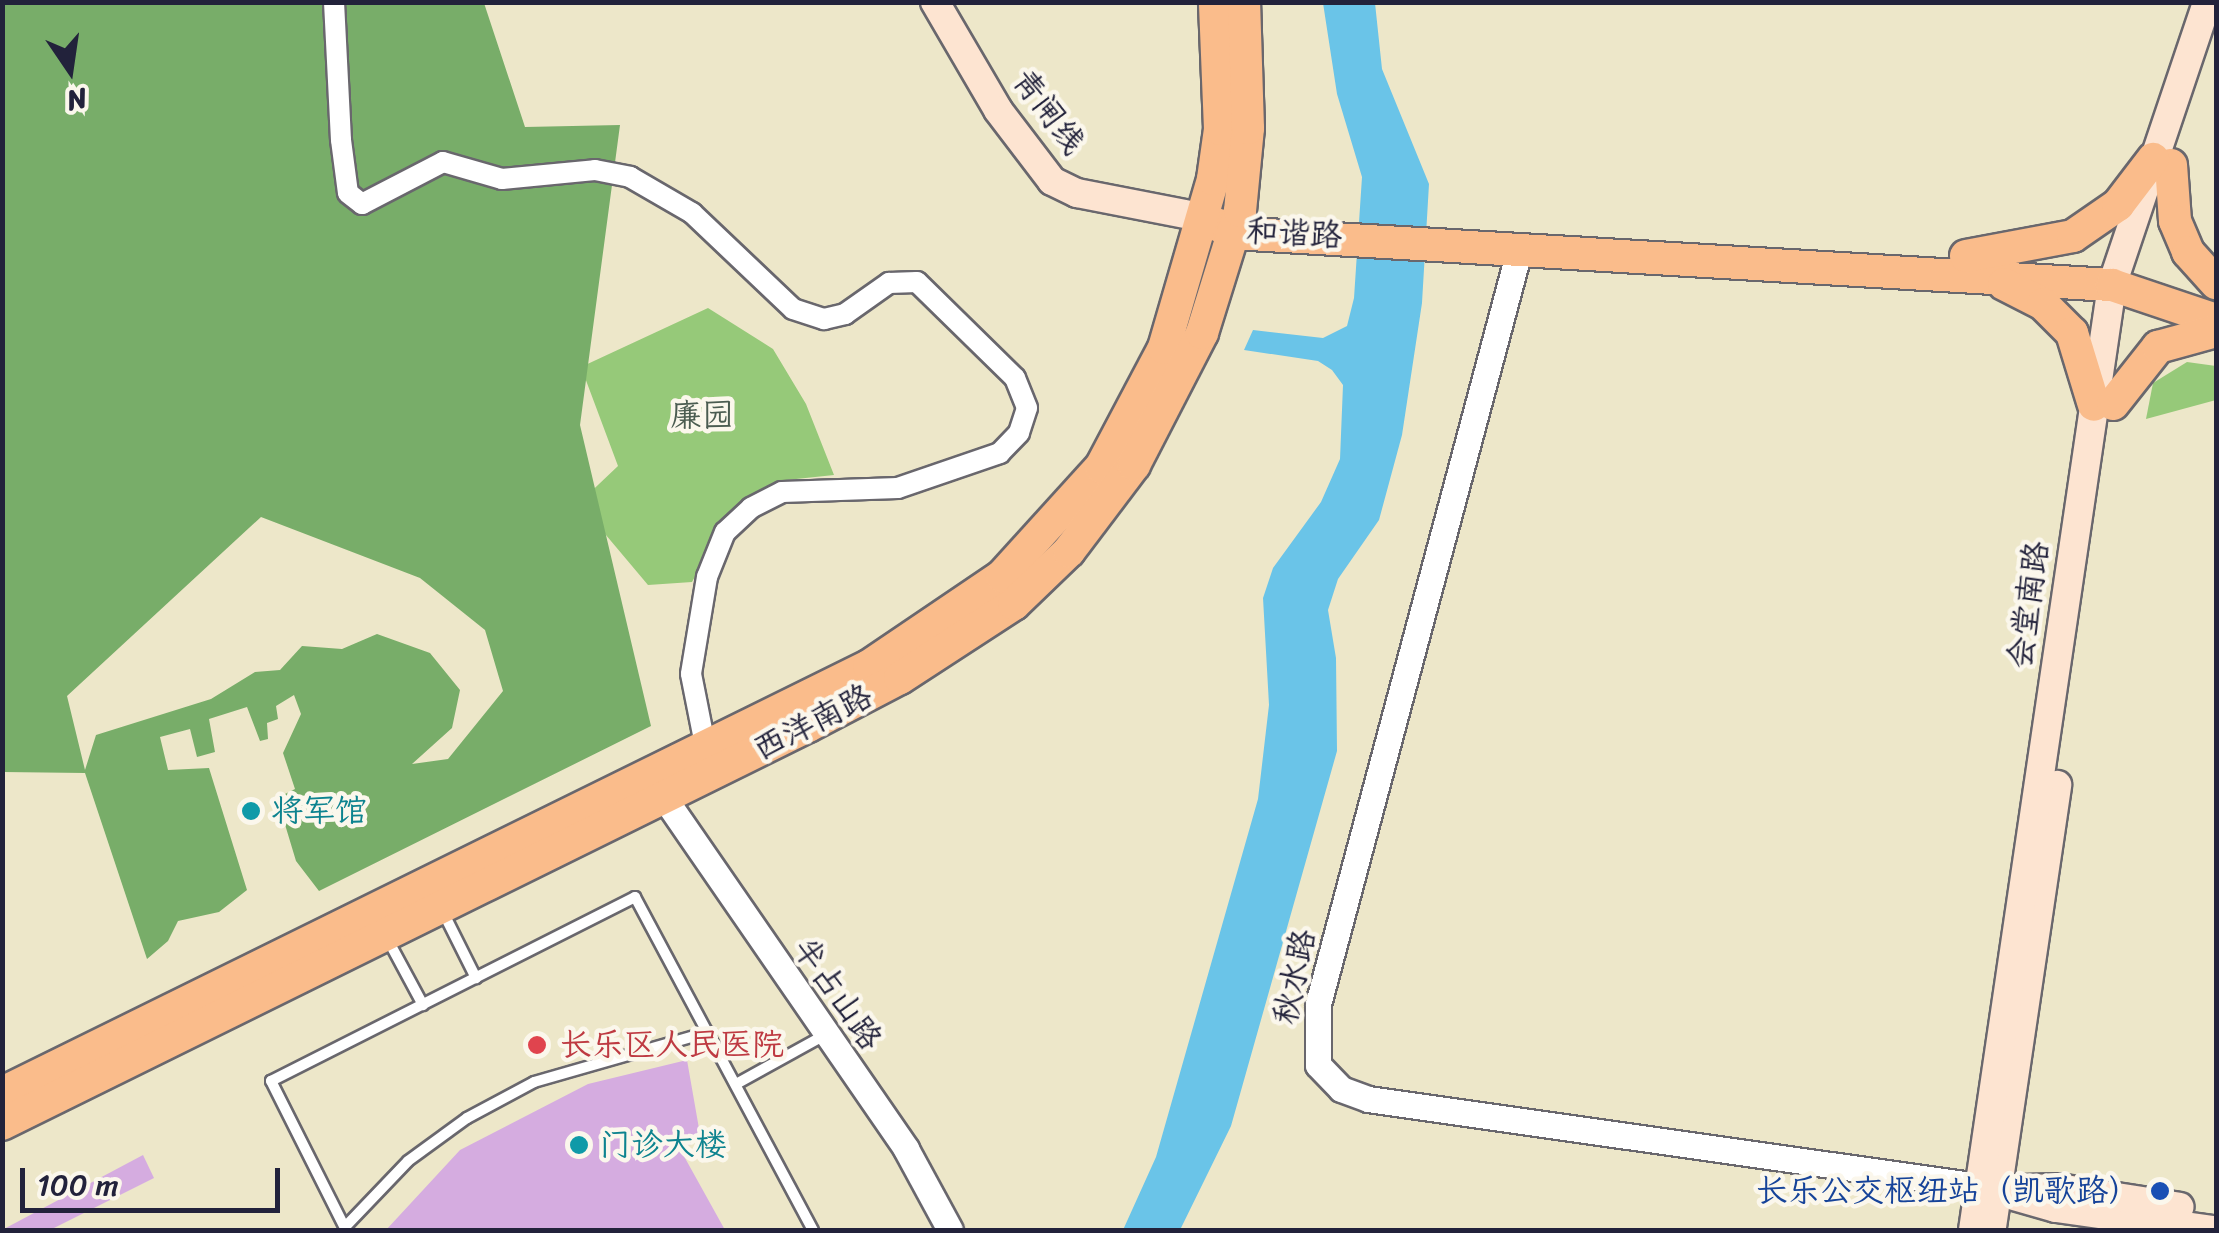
<!DOCTYPE html>
<html>
<head>
<meta charset="utf-8">
<style>
  body { margin:0 }
  #map { position:relative; width:2219px; height:1233px; overflow:hidden; background:#ede7c9; font-family:Sriracha,"LXGW WenKai TC",sans-serif }
  div>[style] { position:absolute }
  [style*='--x'] { left:calc(var(--x)*1px); top:calc(var(--y)*1px); width:calc(var(--w)*1px); rotate:calc(var(--a)*1deg) }
  .green>* { inset:0; background:#96c979 }
  .forest>* { inset:0; background:#78ad69 }
  .water>* { inset:0; background:#6ac4e8 }
  .building>* { inset:0; background:#d5ace0 }
  .roads { filter:drop-shadow(2px 0 #69676d) drop-shadow(-2px 0 #69676d) drop-shadow(0 2px #69676d) drop-shadow(0 -2px #69676d) }
  .service>* { height:10px; margin:-5px; padding:0 5px; transform-origin:5px; border-radius:5px; background:#fff }
  .minor>* { height:20px; margin:-10px; padding:0 10px; transform-origin:10px; border-radius:10px; background:#fff }
  .tertiary>* { height:25px; margin:-12.5px; padding:0 12.5px; transform-origin:12.5px; border-radius:12.5px; background:#fff }
  .secondary>* { height:28px; margin:-14px; padding:0 14px; transform-origin:14px; border-radius:14px; background:#fde4d1 }
  .primary>* { height:32px; margin:-16px; padding:0 16px; transform-origin:16px; border-radius:16px; background:#fabc8b }
  .dots>* { width:28px; height:28px; translate:-50% -50%; box-sizing:border-box; border:5px solid #fbf7ec; border-radius:50% }
  span { translate:-50% -50%; white-space:nowrap; text-align:center; line-height:1.15; -webkit-text-stroke:9px #fbf7ec; paint-order:stroke }
  .street-label { font-size:32px; color:#22223b }
  .park-label { font-size:32px; color:#4b5c51 }
  .culture-label { font-size:32px; color:#0d838f }
  .left { translate:0 -50%; text-align:left }
  .health-label { font-size:32px; color:#be3a42 }
  .transit-label { font-size:32px; color:#164399 }
  .right { translate:-100% -50%; text-align:right }
  .frame { position:absolute; inset:0; border:5px solid #22223b; pointer-events:none }
  .north { position:absolute; left:20px; top:20px; width:100px; height:100px; -webkit-text-stroke:8px #fbf7ec; paint-order:stroke; rotate:167deg; font-size:28px; font-weight:700; line-height:40px; text-align:center; color:#22223b }
  .north::after { content:''; display:block; margin:auto; width:35px; height:45px; background:#22223b; clip-path:polygon(50% 0,100% 100%,50% 72%,0 100%) }
  .scale { position:absolute; left:20px; top:1168px; width:260px; height:45px; box-sizing:border-box; border:5px solid #22223b; border-top:0; padding-left:12px; font-size:30px; line-height:35px; white-space:nowrap; color:#22223b; -webkit-text-stroke:8px #fbf7ec; paint-order:stroke }
</style>
</head>
<body>
<div id="map">
  <div class="green">
    <i style="clip-path:polygon(708px 308px,773px 349px,806px 404px,834px 475px,777px 481px,730px 512px,692px 582px,648px 585px,579px 503px,618px 466px,581px 367px)"></i>
    <i style="clip-path:polygon(2187px 362px,2216px 366px,2216px 400px,2146px 419px,2153px 383px)"></i>
  </div>
  <div class="forest">
    <i style="clip-path:polygon(evenodd,3px 3px,484px 3px,525px 127px,620px 125px,580px 425px,651px 726px,319px 891px,296px 861px,277px 798px,295px 789px,283px 753px,301px 714px,294px 695px,276px 706px,278px 719px,267px 723px,268px 739px,260px 741px,247px 707px,209px 719px,215px 752px,197px 757px,190px 729px,160px 737px,168px 770px,209px 768px,247px 890px,219px 912px,178px 921px,168px 941px,147px 959px,85px 773px,3px 772px,3px 3px,261px 517px,420px 578px,485px 630px,503px 691px,448px 759px,412px 764px,452px 728px,460px 690px,430px 653px,377px 634px,342px 649px,302px 646px,280px 670px,255px 672px,211px 699px,96px 735px,85px 770px,67px 696px,261px 517px)"></i>
  </div>
  <div class="water">
    <i style="clip-path:polygon(1323px 3px,1375px 3px,1382px 69px,1429px 184px,1422px 303px,1402px 435px,1379px 520px,1338px 579px,1328px 610px,1336px 658px,1337px 751px,1231px 1126px,1180px 1230px,1123px 1230px,1156px 1157px,1258px 799px,1269px 705px,1263px 598px,1273px 568px,1321px 502px,1340px 459px,1343px 385px,1332px 370px,1318px 361px,1244px 350px,1253px 330px,1323px 338px,1347px 326px,1354px 298px,1362px 177px,1337px 94px)"></i>
  </div>
  <div class="building">
    <i style="clip-path:polygon(687px 1060px,701px 1140px,680px 1149px,725px 1230px,386px 1230px,460px 1150px,588px 1084px)"></i>
    <i style="clip-path:polygon(143px 1155px,154px 1178px,50px 1230px,2px 1230px)"></i>
  </div>
  <div class="roads">
    <div class="service">
      <i style="--x:443;--y:912;--w:74;--a:63.4"></i>
      <i style="--x:388;--y:940;--w:74;--a:61.7"></i>
      <i style="--x:738;--y:1083;--w:99;--a:-28.9"></i>
      <i style="--x:345;--y:1227;--w:91;--a:-46.3"></i>
      <i style="--x:408;--y:1161;--w:73;--a:-36.1"></i>
      <i style="--x:467;--y:1118;--w:76;--a:-28.2"></i>
      <i style="--x:534;--y:1082;--w:181;--a:-16"></i>
      <i style="--x:346;--y:1230;--w:167;--a:-116.7"></i>
      <i style="--x:271;--y:1081;--w:408;--a:-26.8"></i>
      <i style="--x:635;--y:897;--w:378;--a:61.9"></i>
    </div>
    <div class="minor">
      <i style="--x:334;--y:2;--w:138;--a:87.1"></i>
      <i style="--x:341;--y:140;--w:53;--a:82.5"></i>
      <i style="--x:348;--y:193;--w:18;--a:38"></i>
      <i style="--x:362;--y:204;--w:91;--a:-27.4"></i>
      <i style="--x:443;--y:162;--w:61;--a:16.1"></i>
      <i style="--x:502;--y:179;--w:93;--a:-5.5"></i>
      <i style="--x:595;--y:170;--w:36;--a:11"></i>
      <i style="--x:630;--y:177;--w:72;--a:30.1"></i>
      <i style="--x:692;--y:213;--w:139;--a:43.5"></i>
      <i style="--x:793;--y:309;--w:33;--a:18"></i>
      <i style="--x:824;--y:319;--w:22;--a:-13"></i>
      <i style="--x:845;--y:314;--w:54;--a:-35.2"></i>
      <i style="--x:889;--y:283;--w:28;--a:-2"></i>
      <i style="--x:917;--y:282;--w:137;--a:44.4"></i>
      <i style="--x:1015;--y:378;--w:32;--a:68"></i>
      <i style="--x:1027;--y:408;--w:26;--a:108"></i>
      <i style="--x:1019;--y:433;--w:28;--a:134"></i>
      <i style="--x:1000;--y:453;--w:108;--a:161.1"></i>
      <i style="--x:898;--y:488;--w:116;--a:178"></i>
      <i style="--x:782;--y:492;--w:35;--a:153"></i>
      <i style="--x:751;--y:508;--w:35;--a:137"></i>
      <i style="--x:725;--y:532;--w:48;--a:111.8"></i>
      <i style="--x:707;--y:577;--w:98;--a:99.4"></i>
      <i style="--x:691;--y:674;--w:72;--a:78.8"></i>
    </div>
    <div class="tertiary">
      <i style="--x:1520;--y:247;--w:783;--a:104.94"></i>
      <i style="--x:1318;--y:1004;--w:61;--a:90"></i>
      <i style="--x:1318;--y:1065;--w:33;--a:46"></i>
      <i style="--x:1341;--y:1089;--w:29;--a:20"></i>
      <i style="--x:1368;--y:1099;--w:616;--a:8.12"></i>
      <i style="--x:665;--y:799;--w:425;--a:55.4"></i>
      <i style="--x:906;--y:1149;--w:92;--a:61.5"></i>
    </div>
    <div class="secondary">
      <i style="--x:935;--y:2;--w:125;--a:59.7"></i>
      <i style="--x:998;--y:110;--w:89;--a:52.7"></i>
      <i style="--x:1052;--y:181;--w:28;--a:26"></i>
      <i style="--x:1077;--y:193;--w:131;--a:11"></i>
      <i style="--x:1979;--y:1186;--w:80;--a:15.9"></i>
      <i style="--x:2056;--y:1208;--w:159;--a:8"></i>
      <i style="--x:2020;--y:1189;--w:39;--a:-1"></i>
      <i style="--x:2059;--y:1188;--w:122;--a:8.9"></i>
      <i style="--x:1992;--y:1227;--w:447;--a:-81.6"></i>
      <i style="--x:1973;--y:1230;--w:955;--a:-81.63"></i>
      <i style="--x:2112;--y:285;--w:299;--a:-71.4"></i>
    </div>
    <div class="primary">
      <i style="--x:2171;--y:165;--w:56;--a:85.9"></i>
      <i style="--x:2175;--y:221;--w:34;--a:67"></i>
      <i style="--x:2188;--y:252;--w:42;--a:47.9"></i>
      <i style="--x:1216;--y:224;--w:19;--a:28"></i>
      <i style="--x:1233;--y:233;--w:881;--a:3.39"></i>
      <i style="--x:2112;--y:285;--w:110;--a:18.6"></i>
      <i style="--x:1966;--y:256;--w:109;--a:-10.6"></i>
      <i style="--x:2073;--y:236;--w:55;--a:-34.6"></i>
      <i style="--x:2118;--y:205;--w:58;--a:-52.7"></i>
      <i style="--x:2004;--y:284;--w:44;--a:27.1"></i>
      <i style="--x:2043;--y:304;--w:41;--a:45"></i>
      <i style="--x:2072;--y:333;--w:75;--a:73"></i>
      <i style="--x:2113;--y:404;--w:73;--a:-51.7"></i>
      <i style="--x:2158;--y:347;--w:60;--a:-15.4"></i>
      <i style="--x:2;--y:1093;--w:966;--a:-26.22"></i>
      <i style="--x:869;--y:666;--w:161;--a:-34.1"></i>
      <i style="--x:1002;--y:576;--w:147;--a:-47.8"></i>
      <i style="--x:1101;--y:467;--w:135;--a:-62.1"></i>
      <i style="--x:1164;--y:348;--w:176;--a:-73.8"></i>
      <i style="--x:1213;--y:179;--w:50;--a:-82"></i>
      <i style="--x:1220;--y:129;--w:127;--a:-92.3"></i>
      <i style="--x:2;--y:1124;--w:899;--a:-26.28"></i>
      <i style="--x:808;--y:726;--w:104;--a:-27.6"></i>
      <i style="--x:900;--y:678;--w:136;--a:-33"></i>
      <i style="--x:1014;--y:604;--w:76;--a:-43.9"></i>
      <i style="--x:1069;--y:551;--w:108;--a:-52.9"></i>
      <i style="--x:1134;--y:465;--w:148;--a:-62.7"></i>
      <i style="--x:1202;--y:333;--w:128;--a:-72.7"></i>
      <i style="--x:1240;--y:211;--w:83;--a:-84.5"></i>
      <i style="--x:1248;--y:128;--w:126;--a:-91.8"></i>
    </div>
  </div>
  <div class="dots">
    <i style="left:251px;top:811px;background:#0f9aa8"></i>
    <i style="left:537px;top:1045px;background:#e0444e"></i>
    <i style="left:579px;top:1145px;background:#0f9aa8"></i>
    <i style="left:2160px;top:1191px;background:#1a4fb4"></i>
  </div>
  <div class="street-label">
    <span style="left:1048px;top:112px;rotate:53deg">青闸线</span>
    <span style="left:1294px;top:234px;rotate:3deg">和谐路</span>
    <span style="left:2029px;top:605px;rotate:-82deg">会堂南路</span>
    <span style="left:813px;top:723px;rotate:-27deg">西洋南路</span>
    <span style="left:1295px;top:977px;rotate:-78deg">秋水路</span>
    <span style="left:837px;top:994px;rotate:55deg">半占山路</span>
  </div>
  <div class="park-label">
    <span style="left:702px;top:416px">廉园</span>
  </div>
  <div class="culture-label">
    <span class="left" style="left:271px;top:811px">将军馆</span>
    <span class="left" style="left:599px;top:1145px">门诊大楼</span>
  </div>
  <div class="health-label">
    <span class="left" style="left:560px;top:1045px">长乐区人民医院</span>
  </div>
  <div class="transit-label">
    <span class="right" style="left:2140px;top:1191px">长乐公交枢纽站（凯歌路）</span>
  </div>
  <div class="frame"></div>
  <div class="north">N</div>
  <div class="scale">100 m</div>
</div>
</body>
</html>
